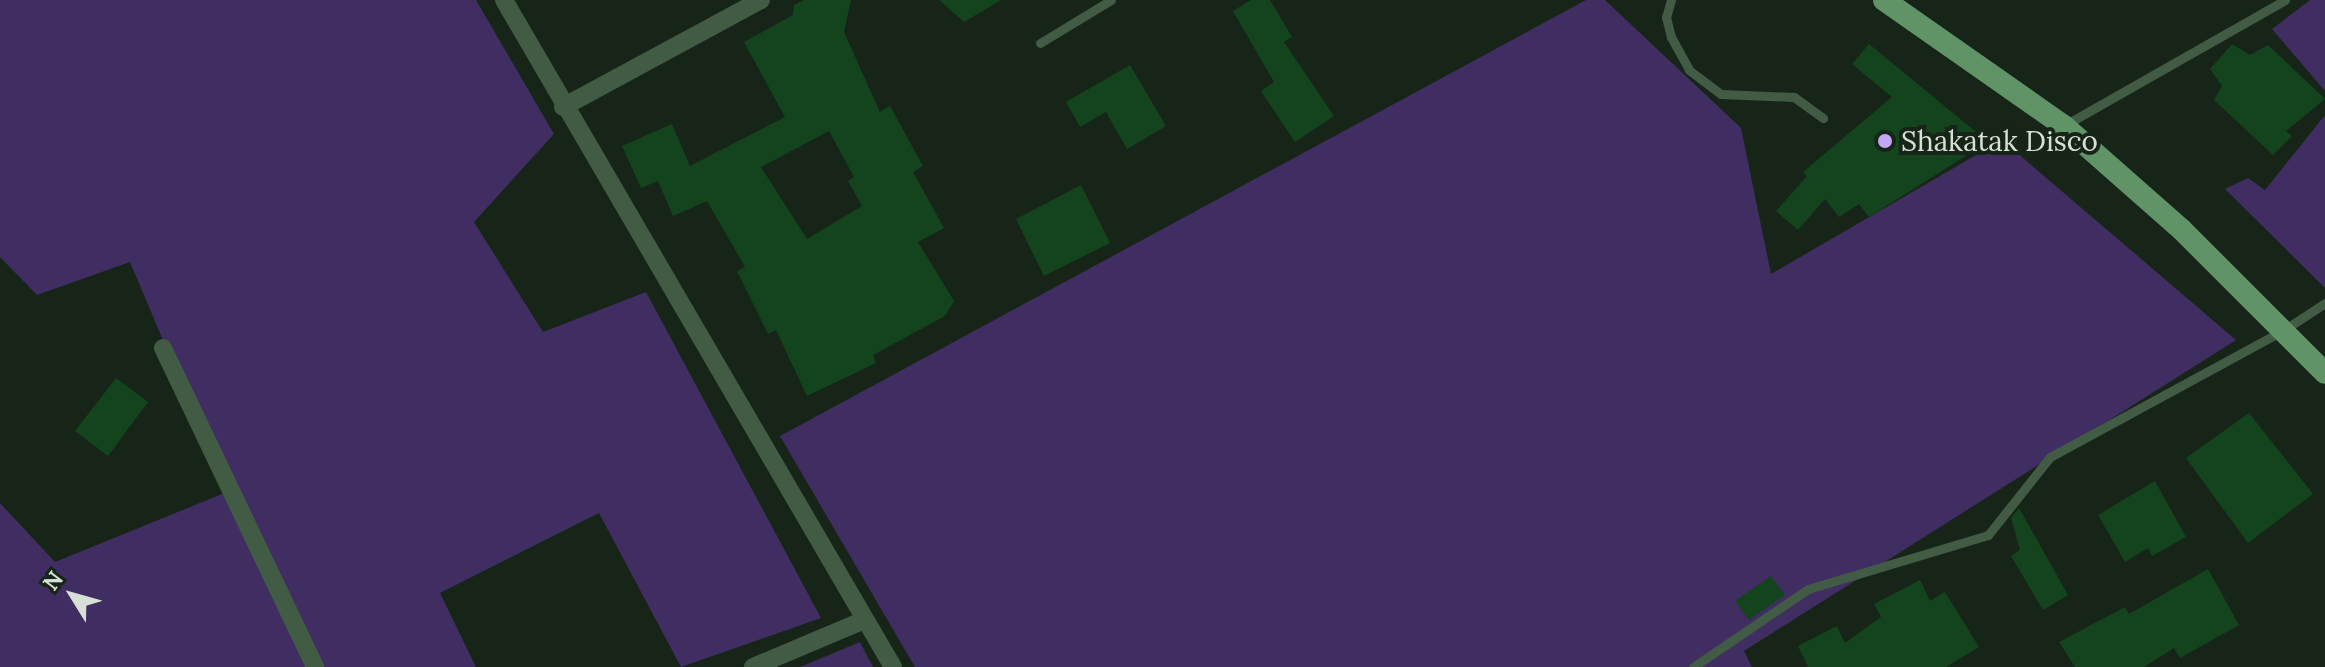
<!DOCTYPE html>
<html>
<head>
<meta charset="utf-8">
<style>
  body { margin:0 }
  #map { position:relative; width:2325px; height:667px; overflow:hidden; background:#162518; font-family:Lora,serif }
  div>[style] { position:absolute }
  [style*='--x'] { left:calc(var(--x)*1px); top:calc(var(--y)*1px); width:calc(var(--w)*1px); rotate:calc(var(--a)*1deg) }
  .green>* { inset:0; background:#402d61 }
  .building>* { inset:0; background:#14441d }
  .service>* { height:9px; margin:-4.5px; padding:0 4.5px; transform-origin:4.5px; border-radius:4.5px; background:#425b44 }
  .minor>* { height:18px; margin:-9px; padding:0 9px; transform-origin:9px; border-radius:9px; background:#425b44 }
  .primary>* { height:22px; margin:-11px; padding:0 11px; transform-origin:11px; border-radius:11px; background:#609466 }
  .dots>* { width:22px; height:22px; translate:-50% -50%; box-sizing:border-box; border:4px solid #162518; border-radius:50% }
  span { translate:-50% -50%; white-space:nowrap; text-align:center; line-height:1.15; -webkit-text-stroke:8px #162518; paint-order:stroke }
  .poi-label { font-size:28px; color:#d6e0d6 }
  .left { translate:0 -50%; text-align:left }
  .north { position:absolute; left:32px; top:555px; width:80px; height:80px; -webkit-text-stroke:6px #162518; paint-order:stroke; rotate:307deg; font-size:22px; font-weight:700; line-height:32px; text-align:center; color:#d6e0d6 }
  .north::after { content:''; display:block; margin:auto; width:28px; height:36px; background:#d6e0d6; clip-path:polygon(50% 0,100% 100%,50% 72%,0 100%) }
</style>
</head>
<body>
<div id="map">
  <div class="green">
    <i style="clip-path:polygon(0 0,476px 0,554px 134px,474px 222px,543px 332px,646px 292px,821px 618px,681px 667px,599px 513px,440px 593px,476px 667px,0 667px,0 503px,55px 562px,227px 492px,130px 262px,37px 295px,0 257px)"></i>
    <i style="clip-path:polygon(1586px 0,1605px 0,1741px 128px,1771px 274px,2002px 140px,2236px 340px,1744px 651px,1752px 667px,915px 667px,780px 436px)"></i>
    <i style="clip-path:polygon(2310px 0,2325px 0,2325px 91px,2272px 29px)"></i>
    <i style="clip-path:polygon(2325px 115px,2325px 288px,2225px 189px,2248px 178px,2265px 190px)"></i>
    <i style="clip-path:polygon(860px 642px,873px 667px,800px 667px)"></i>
  </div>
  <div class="building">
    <i style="clip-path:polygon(evenodd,804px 0,851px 0,844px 32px,880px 112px,890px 106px,923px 166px,913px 172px,944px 228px,918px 242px,954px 301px,945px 316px,873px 355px,876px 363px,807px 396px,776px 330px,768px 334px,737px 271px,745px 267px,707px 201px,673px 216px,658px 181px,641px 188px,622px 146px,672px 124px,690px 166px,785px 117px,744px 42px,793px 15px,794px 5px,804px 0,829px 131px,854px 177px,848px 181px,862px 206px,807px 239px,761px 167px,829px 131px)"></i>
    <i style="clip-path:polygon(939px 0,1001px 0,964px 22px)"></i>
    <i style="clip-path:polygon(1251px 0,1270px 0,1292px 37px,1284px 42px,1334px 116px,1295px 142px,1261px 91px,1274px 82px,1233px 11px)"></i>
    <i style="clip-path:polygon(1869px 44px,1981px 136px,1964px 157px,1869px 217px,1859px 204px,1839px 217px,1825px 199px,1798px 230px,1776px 211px,1807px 176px,1803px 172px,1892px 97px,1852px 64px)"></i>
    <i style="clip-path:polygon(2232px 44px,2250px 55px,2268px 45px,2325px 99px,2286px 131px,2292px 136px,2273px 155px,2214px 100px,2222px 86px,2210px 69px)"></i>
    <i style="clip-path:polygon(1130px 65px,1166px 126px,1127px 149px,1106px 112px,1080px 127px,1066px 102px)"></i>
    <i style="clip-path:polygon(1081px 185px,1110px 243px,1044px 276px,1016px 219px)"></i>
    <i style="clip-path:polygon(116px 378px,148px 402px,108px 456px,75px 431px)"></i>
    <i style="clip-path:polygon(2249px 413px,2313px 494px,2248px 543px,2186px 458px)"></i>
    <i style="clip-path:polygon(2155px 481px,2186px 537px,2152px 556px,2148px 548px,2125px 562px,2098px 515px)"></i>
    <i style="clip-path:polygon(2019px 508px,2068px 595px,2043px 610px,2011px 556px,2020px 550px,2011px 518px)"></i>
    <i style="clip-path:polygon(2208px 569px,2239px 625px,2180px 658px,2174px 648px,2144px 667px,2075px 667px,2059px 642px,2125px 607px,2129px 614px)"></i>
    <i style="clip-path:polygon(1771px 576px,1785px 595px,1749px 620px,1735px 601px)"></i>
    <i style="clip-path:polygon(1920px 580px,1930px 601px,1945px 592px,1979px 647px,1946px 667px,1808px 667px,1798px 646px,1837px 626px,1845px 643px,1881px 617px,1874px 604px)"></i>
  </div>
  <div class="service">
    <i style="--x:1671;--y:0;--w:18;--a:106"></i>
    <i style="--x:1666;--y:17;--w:21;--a:76"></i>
    <i style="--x:1671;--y:37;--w:38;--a:61"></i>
    <i style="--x:1689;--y:70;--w:40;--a:37"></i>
    <i style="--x:1721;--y:94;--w:73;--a:2.4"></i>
    <i style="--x:1794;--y:97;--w:36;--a:36"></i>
    <i style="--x:1040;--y:43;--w:83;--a:-31.2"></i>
    <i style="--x:2065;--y:125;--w:253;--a:-29.6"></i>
    <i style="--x:1693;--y:667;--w:139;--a:-34.1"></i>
    <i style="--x:1808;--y:589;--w:188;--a:-16.7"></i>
    <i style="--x:1988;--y:535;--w:100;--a:-51.5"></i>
    <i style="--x:2050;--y:457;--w:266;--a:-28.5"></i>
    <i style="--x:2284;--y:330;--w:49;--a:-33.4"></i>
  </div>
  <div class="minor">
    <i style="--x:504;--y:0;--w:772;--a:59.75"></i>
    <i style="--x:563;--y:107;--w:225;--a:-28.4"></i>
    <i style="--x:163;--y:348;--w:353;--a:64.5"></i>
    <i style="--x:753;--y:667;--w:121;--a:-22.9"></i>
  </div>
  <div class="primary">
    <i style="--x:1884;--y:0;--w:220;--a:35"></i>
    <i style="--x:2064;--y:126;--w:157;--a:41.4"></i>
    <i style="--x:2182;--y:230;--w:202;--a:45"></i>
  </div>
  <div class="dots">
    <i style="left:1885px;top:141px;background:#c1a8f3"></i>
  </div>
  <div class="poi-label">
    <span class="left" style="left:1901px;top:141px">Shakatak Disco</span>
  </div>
  <div class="north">N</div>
</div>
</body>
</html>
